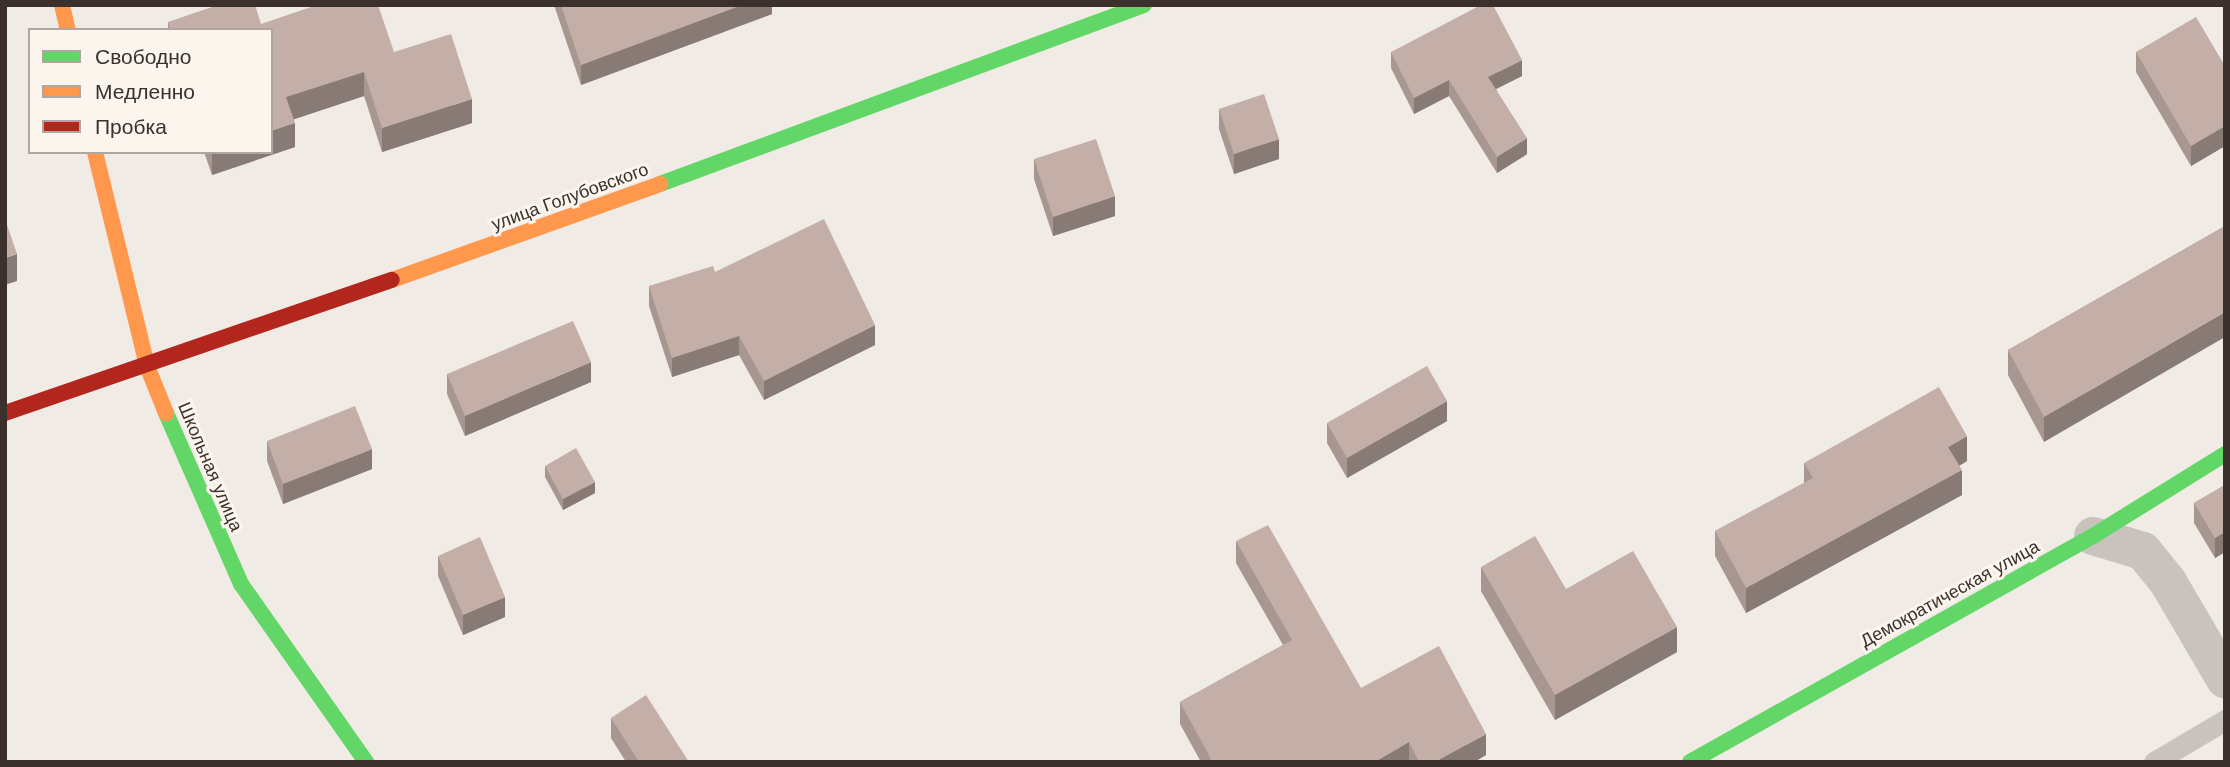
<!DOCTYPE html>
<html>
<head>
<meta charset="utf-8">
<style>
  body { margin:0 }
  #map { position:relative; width:2230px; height:767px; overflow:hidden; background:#f0ebe5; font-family:Arial,sans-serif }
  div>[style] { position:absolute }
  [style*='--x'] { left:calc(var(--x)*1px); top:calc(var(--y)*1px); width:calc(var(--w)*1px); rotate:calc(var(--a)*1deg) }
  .lane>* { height:21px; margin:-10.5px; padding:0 10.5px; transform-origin:10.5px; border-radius:10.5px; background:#c9c3be }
  .street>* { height:38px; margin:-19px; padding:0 19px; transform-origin:19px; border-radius:19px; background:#c9c3be }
  .fast>* { height:16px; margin:-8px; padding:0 8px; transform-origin:8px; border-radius:8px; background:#63d668 }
  .slow>* { height:16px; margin:-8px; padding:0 8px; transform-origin:8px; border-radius:8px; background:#ff974d }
  .jam>* { height:16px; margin:-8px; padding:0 8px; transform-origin:8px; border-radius:8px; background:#b3261e }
  .wall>* { inset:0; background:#a89690 }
  .shaded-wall>* { inset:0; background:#887a75 }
  .building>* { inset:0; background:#c3afa7 }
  span { translate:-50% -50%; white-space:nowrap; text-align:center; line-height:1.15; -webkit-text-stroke:6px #fbf5ee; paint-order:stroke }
  .street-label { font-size:18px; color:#3b302b }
  .frame { position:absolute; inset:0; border:7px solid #3b302b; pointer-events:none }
  .legend { position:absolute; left:28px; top:28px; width:245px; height:126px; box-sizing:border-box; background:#fbf5ee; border:2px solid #aea6a0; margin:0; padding:9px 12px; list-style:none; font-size:21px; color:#3b302b }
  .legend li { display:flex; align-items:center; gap:14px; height:35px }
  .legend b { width:35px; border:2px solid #aea6a0 }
</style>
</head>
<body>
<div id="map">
  <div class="lane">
    <i style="--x:2154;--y:762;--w:82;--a:-30.6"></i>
  </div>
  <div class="street">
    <i style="--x:2093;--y:536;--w:52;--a:16.7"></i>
    <i style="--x:2143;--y:551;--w:40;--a:51"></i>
    <i style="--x:2168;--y:582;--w:113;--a:59.6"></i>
  </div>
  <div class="fast">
    <i style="--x:660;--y:184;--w:516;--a:-20.3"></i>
    <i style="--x:166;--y:413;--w:187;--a:66.3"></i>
    <i style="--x:241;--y:584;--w:218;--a:54.9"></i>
    <i style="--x:1690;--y:762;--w:462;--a:-29.3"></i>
    <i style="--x:2093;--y:536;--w:155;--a:-31.8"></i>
  </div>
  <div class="slow">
    <i style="--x:62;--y:5;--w:26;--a:77"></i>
    <i style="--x:95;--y:152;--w:220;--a:76.3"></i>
    <i style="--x:147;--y:366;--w:51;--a:68"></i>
    <i style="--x:392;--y:280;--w:285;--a:-19.7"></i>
  </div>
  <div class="jam">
    <i style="--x:5;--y:413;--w:409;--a:-19"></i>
  </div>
  <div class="wall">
    <i style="clip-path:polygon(554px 5px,772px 5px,772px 14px,581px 85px)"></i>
    <i style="clip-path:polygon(168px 22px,261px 24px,394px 52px,472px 123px,382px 152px,364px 96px,294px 119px,295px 147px,212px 175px,204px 152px,271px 152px,271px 30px,168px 30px)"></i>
    <i style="clip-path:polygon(1391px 52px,1522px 76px,1496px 89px,1527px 154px,1497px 173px,1449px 96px,1414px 114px,1391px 68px)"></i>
    <i style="clip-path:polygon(2136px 52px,2225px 66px,2225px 146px,2191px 166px,2136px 72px)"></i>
    <i style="clip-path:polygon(1219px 109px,1279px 159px,1234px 174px,1219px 129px)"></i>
    <i style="clip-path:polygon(1034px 159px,1115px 216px,1053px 236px,1034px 179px)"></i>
    <i style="clip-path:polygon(2225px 226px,2044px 442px,2008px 375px,2008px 350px)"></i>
    <i style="clip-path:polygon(715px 272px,875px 345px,764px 400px,739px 355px,672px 377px,649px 306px,649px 286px)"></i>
    <i style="clip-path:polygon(447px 374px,591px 382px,465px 436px,447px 394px)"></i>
    <i style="clip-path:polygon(1447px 421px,1347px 478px,1327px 443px,1327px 423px)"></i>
    <i style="clip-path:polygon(267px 441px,372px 469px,283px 504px,267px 461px)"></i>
    <i style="clip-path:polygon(1967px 461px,1959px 466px,1962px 495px,1746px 613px,1715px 556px,1715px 531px,1804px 483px,1804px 463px)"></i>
    <i style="clip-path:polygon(545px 466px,595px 493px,563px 510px,545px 477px)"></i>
    <i style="clip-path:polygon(2225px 485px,2225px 552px,2215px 558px,2194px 523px,2194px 503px)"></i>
    <i style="clip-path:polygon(1236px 541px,1361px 688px,1486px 755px,1474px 762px,1201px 762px,1180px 724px,1180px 702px,1283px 645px,1236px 563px)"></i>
    <i style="clip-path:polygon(438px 556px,505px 617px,463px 635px,438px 576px)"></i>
    <i style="clip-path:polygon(1481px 567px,1566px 589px,1677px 652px,1555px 720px,1481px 591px)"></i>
    <i style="clip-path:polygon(611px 718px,689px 762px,626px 762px,611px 738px)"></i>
  </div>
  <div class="shaded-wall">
    <i style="clip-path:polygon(742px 5px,772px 5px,772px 14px,581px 85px,581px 65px)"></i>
    <i style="clip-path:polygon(1522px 60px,1522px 76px,1488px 93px,1488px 77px)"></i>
    <i style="clip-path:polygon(364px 72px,364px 96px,286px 122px,286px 97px)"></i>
    <i style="clip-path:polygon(1449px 80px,1449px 96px,1414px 114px,1414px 98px)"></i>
    <i style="clip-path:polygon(472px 99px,472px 123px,382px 152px,382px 128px)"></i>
    <i style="clip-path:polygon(295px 123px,295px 147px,212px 175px,212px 152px,271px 152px,271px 131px)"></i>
    <i style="clip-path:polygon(2225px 126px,2225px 146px,2191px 166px,2191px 146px)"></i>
    <i style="clip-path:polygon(1527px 138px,1527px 154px,1497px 173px,1497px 157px)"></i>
    <i style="clip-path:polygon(1279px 139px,1279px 159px,1234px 174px,1234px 154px)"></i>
    <i style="clip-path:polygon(1115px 196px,1115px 216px,1053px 236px,1053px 217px)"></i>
    <i style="clip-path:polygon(17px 254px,17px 281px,5px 285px,5px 258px)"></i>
    <i style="clip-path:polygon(2225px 312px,2225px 337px,2044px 442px,2044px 417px)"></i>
    <i style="clip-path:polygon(875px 325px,875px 345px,764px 400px,764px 381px)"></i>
    <i style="clip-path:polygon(739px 336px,739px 355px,672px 377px,672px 358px)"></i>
    <i style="clip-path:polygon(591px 362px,591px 382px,465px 436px,465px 416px)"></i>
    <i style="clip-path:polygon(1447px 401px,1447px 421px,1347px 478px,1347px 458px)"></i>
    <i style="clip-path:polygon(1967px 436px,1967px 461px,1948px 472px,1948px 447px)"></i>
    <i style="clip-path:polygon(372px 449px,372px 469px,283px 504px,283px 484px)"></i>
    <i style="clip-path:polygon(1962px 470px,1962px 495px,1746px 613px,1746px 588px)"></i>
    <i style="clip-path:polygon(595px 482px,595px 493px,563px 510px,563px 499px)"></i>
    <i style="clip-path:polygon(2225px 532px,2225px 552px,2215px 558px,2215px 538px)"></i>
    <i style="clip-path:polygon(505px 597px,505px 617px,463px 635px,463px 615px)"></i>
    <i style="clip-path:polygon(1677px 627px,1677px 652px,1555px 720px,1555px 695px)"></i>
    <i style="clip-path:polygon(1486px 734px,1486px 755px,1474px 762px,1435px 762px)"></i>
    <i style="clip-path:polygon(1409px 742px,1409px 762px,1375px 762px)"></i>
  </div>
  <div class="building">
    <i style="clip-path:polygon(218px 5px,255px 5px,261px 24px,317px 5px,378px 5px,394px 52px,451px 34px,472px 99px,382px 128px,364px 72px,286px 97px,295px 123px,271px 131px,271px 30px,170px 30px,168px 22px)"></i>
    <i style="clip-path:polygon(561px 5px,742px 5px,581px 65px)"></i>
    <i style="clip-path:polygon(1481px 5px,1493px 5px,1522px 60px,1488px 77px,1527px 138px,1497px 157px,1449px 80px,1414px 98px,1391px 52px)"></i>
    <i style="clip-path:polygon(2196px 17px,2225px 66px,2225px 126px,2191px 146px,2136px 52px)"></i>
    <i style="clip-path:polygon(1264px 94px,1279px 139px,1234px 154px,1219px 109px)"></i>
    <i style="clip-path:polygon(1096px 139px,1115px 196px,1053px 217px,1034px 159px)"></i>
    <i style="clip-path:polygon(5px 219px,17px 254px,5px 258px)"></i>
    <i style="clip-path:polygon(824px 219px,875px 325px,764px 381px,739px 336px,672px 358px,649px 286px,713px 266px,715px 272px)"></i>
    <i style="clip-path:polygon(2225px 226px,2225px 312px,2044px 417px,2008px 350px)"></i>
    <i style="clip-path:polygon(573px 321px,591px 362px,465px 416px,447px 374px)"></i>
    <i style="clip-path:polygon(1427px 366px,1447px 401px,1347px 458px,1327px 423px)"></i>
    <i style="clip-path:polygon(1939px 387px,1967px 436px,1948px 447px,1962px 470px,1746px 588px,1715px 531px,1813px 478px,1804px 463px)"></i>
    <i style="clip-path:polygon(355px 406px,372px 449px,283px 484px,267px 441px)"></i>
    <i style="clip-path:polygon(576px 448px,595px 482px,563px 499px,545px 466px)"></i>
    <i style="clip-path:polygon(2225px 485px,2225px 532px,2215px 538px,2194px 503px)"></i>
    <i style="clip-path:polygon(1268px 525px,1361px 688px,1439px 646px,1486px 734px,1435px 762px,1419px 762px,1409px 742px,1375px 762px,1206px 762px,1211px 759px,1180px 702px,1292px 640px,1236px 541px)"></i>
    <i style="clip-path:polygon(1535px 536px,1566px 589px,1633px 551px,1677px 627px,1555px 695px,1481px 567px)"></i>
    <i style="clip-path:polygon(480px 537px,505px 597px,463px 615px,438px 556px)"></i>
    <i style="clip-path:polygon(646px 695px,689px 762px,639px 762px,611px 718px)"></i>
  </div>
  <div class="street-label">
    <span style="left:570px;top:197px;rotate:-20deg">улица Голубовского</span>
    <span style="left:210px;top:467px;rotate:67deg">Школьная улица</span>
    <span style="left:1950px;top:594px;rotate:-29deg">Демократическая улица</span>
  </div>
  <div class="frame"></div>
  <ul class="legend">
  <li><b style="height:9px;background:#63d668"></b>Свободно</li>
  <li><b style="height:9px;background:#ff974d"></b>Медленно</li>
  <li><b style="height:9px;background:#b3261e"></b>Пробка</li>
  </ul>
</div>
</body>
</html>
